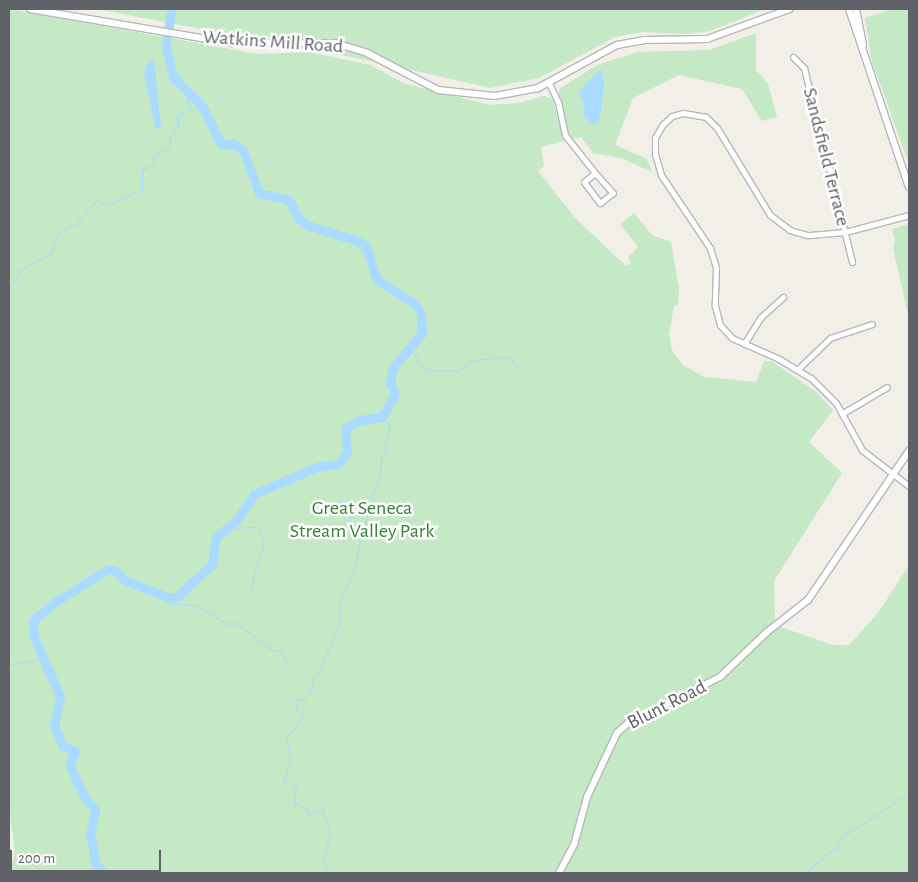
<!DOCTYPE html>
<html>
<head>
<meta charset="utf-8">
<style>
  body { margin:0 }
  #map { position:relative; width:918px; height:882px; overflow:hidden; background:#f1efe8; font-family:"Alegreya Sans",sans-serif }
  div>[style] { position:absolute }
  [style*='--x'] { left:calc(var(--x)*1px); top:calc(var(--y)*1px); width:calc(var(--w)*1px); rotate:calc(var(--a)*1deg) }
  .green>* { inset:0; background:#c5e8c5 }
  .water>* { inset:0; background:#aadaff }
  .stream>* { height:1px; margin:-0.5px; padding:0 0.5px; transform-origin:0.5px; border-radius:0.5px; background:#aadaff }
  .river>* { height:9px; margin:-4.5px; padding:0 4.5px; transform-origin:4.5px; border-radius:4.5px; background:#aadaff }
  .roads { filter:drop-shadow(1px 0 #b5b8bc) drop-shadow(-1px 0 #b5b8bc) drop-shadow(0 1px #b5b8bc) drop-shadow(0 -1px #b5b8bc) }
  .minor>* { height:5px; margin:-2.5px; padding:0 2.5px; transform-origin:2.5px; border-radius:2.5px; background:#fff }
  .tertiary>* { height:6px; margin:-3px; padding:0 3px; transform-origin:3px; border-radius:3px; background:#fff }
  span { translate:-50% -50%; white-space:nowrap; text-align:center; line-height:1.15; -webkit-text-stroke:5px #fff; paint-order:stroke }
  .street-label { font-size:20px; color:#5f6368 }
  .park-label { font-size:20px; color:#348238 }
  .frame { position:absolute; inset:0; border:10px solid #5f6368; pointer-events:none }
  .scale { position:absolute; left:10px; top:850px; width:151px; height:22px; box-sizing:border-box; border:2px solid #5f6368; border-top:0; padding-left:6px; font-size:15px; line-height:18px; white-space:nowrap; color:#5f6368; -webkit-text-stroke:4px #fff; paint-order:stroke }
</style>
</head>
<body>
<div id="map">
  <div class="green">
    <i style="clip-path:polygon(9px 9px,258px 54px,308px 52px,337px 58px,371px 65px,403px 83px,490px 105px,518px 103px,544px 96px,553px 99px,564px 141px,541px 147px,544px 166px,538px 171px,575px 218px,626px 266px,631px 262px,628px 257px,638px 247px,620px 224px,634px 213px,652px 235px,671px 242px,679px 289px,678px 305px,674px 306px,669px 335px,672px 350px,683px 365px,704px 377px,756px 382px,764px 361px,771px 361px,815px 391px,833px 410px,809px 442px,842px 473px,774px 581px,775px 625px,833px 645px,849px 645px,878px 613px,909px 565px,909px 873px,10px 873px,15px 851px,9px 807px)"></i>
    <i style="clip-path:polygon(96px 9px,765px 9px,710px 31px,685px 34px,643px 32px,615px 37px,539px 78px,490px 88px,377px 62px)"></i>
    <i style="clip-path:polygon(892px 9px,909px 9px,909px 164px,872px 62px,865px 18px)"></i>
    <i style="clip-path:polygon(756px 33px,756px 70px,768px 84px,777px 117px,762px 121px,742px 89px,679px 75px,633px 98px,615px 145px,647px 159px,652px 172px,621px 158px,593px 153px,581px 137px,571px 139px,569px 137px,558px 95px,560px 88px,597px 65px,637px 52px,709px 50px)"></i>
    <i style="clip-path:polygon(909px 224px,909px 319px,893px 248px,895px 241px,892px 229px)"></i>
  </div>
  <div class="water">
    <i style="clip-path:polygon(154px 60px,161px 127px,156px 130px,144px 74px,148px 61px)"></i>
    <i style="clip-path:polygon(601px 69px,604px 82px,600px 119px,598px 123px,591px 124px,584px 117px,584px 104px,578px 92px)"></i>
  </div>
  <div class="stream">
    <i style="--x:9;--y:286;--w:9;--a:-41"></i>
    <i style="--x:16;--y:280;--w:11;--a:-68"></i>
    <i style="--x:20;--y:270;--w:35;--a:-29"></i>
    <i style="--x:51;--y:253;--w:21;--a:-71"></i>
    <i style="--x:58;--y:233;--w:20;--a:-27"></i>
    <i style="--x:76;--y:224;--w:32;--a:-49"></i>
    <i style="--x:97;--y:200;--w:14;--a:21"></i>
    <i style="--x:110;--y:205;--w:12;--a:-35"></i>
    <i style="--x:120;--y:198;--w:23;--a:-20"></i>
    <i style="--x:142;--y:190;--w:20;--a:-90"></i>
    <i style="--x:142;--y:170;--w:13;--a:-29"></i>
    <i style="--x:153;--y:164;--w:7;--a:-82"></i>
    <i style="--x:154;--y:157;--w:18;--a:-34"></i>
    <i style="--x:169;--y:147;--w:10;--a:-84"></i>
    <i style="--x:170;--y:137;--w:13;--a:-51"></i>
    <i style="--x:178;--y:127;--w:12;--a:-90"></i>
    <i style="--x:178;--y:115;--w:14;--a:-25"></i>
    <i style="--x:191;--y:109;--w:23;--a:-108"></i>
    <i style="--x:411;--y:348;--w:16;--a:60"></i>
    <i style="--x:419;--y:362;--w:11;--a:45"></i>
    <i style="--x:427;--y:370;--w:29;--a:2"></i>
    <i style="--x:456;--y:371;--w:21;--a:-31"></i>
    <i style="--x:474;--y:360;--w:36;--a:-6"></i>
    <i style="--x:510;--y:356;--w:14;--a:60"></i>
    <i style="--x:337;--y:501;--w:26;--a:11"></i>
    <i style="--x:227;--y:528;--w:31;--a:-2"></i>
    <i style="--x:258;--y:527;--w:16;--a:68"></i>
    <i style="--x:264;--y:542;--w:52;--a:106.7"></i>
    <i style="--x:334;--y:537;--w:30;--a:-50"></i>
    <i style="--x:353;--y:514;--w:18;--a:-29"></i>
    <i style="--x:170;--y:598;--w:5;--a:101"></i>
    <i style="--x:169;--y:603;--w:27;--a:4"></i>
    <i style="--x:196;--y:605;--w:37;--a:31"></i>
    <i style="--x:228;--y:624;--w:8;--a:-7"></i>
    <i style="--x:236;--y:623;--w:45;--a:36.9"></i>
    <i style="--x:272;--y:650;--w:9;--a:6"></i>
    <i style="--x:281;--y:651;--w:17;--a:66"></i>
    <i style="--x:9;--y:665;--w:38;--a:-11"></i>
    <i style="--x:329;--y:873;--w:13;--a:-119"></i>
    <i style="--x:323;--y:862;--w:30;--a:-76"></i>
    <i style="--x:330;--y:833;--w:24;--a:-109"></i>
    <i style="--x:322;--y:810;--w:14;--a:159"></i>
    <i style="--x:309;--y:815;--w:7;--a:-106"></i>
    <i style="--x:307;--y:808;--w:14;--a:-163"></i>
    <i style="--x:294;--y:804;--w:19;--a:-84"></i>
    <i style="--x:296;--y:785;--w:14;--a:-163"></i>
    <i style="--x:283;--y:781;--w:20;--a:-70"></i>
    <i style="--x:290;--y:762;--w:27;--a:-98"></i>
    <i style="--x:286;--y:735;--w:9;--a:-32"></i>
    <i style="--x:294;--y:730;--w:19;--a:-62"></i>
    <i style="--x:303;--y:713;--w:8;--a:-157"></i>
    <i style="--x:296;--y:710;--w:10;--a:-96"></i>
    <i style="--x:295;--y:700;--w:9;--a:-6"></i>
    <i style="--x:304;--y:699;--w:13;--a:-51"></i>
    <i style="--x:312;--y:689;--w:14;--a:-86"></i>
    <i style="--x:313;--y:675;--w:5;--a:0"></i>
    <i style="--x:318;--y:675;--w:58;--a:-67.8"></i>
    <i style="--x:340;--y:621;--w:18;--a:-93"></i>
    <i style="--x:339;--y:603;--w:33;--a:-65"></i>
    <i style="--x:353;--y:573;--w:40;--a:-78"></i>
    <i style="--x:361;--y:534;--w:35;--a:-70"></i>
    <i style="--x:373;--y:501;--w:6;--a:-108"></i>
    <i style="--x:371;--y:495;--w:20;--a:-63"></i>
    <i style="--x:380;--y:477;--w:18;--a:-87"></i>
    <i style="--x:381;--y:459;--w:11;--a:-63"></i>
    <i style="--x:386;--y:449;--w:7;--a:-98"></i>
    <i style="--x:385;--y:442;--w:16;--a:-72"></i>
    <i style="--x:390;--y:427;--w:13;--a:-129"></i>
    <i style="--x:804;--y:873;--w:44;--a:-39.5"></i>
    <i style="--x:838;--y:845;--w:9;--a:-63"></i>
    <i style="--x:842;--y:837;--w:80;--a:-33.3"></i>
  </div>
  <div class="river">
    <i style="--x:104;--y:873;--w:11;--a:-135"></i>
    <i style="--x:96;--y:865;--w:32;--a:-101"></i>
    <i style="--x:90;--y:834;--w:25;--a:-78"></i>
    <i style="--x:95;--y:810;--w:18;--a:-128"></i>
    <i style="--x:84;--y:796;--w:33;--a:-115"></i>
    <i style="--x:70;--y:766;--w:16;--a:-72"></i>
    <i style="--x:75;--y:751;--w:13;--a:-157"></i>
    <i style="--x:63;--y:746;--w:22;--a:-114"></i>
    <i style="--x:54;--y:726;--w:30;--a:-78"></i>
    <i style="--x:60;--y:697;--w:65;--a:-113.4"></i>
    <i style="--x:34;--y:637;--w:16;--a:-94"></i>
    <i style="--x:33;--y:621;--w:29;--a:-41"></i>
    <i style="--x:55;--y:602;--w:62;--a:-31.9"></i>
    <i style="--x:108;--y:569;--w:8;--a:14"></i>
    <i style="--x:116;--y:571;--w:12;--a:48"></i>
    <i style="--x:124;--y:580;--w:49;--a:21.4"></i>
    <i style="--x:170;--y:598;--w:7;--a:-8"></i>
    <i style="--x:177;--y:597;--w:48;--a:-43.3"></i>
    <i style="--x:212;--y:564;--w:27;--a:-82"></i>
    <i style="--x:216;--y:537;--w:26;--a:-39"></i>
    <i style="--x:236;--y:521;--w:32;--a:-56"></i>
    <i style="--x:254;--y:494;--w:69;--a:-23.2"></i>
    <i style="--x:317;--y:467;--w:21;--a:-8"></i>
    <i style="--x:338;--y:464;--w:15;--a:-53"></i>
    <i style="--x:347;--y:452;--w:24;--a:-95"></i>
    <i style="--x:345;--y:428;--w:17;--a:-28"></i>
    <i style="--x:360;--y:420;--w:22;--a:-8"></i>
    <i style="--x:382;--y:417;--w:26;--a:-61"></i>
    <i style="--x:395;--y:394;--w:12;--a:-114"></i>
    <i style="--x:390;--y:383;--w:14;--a:-82"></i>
    <i style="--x:392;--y:369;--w:47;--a:-50.2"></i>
    <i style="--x:422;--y:333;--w:19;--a:-93"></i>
    <i style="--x:421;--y:314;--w:12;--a:-121"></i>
    <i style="--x:415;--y:304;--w:45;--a:-147.7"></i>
    <i style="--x:377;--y:280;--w:36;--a:-108"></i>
    <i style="--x:366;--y:246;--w:9;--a:-148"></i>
    <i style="--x:358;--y:241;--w:54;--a:-162.9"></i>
    <i style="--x:306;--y:225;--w:9;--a:-139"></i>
    <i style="--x:299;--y:219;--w:21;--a:-118"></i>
    <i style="--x:289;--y:200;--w:31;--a:-167"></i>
    <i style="--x:259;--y:193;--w:46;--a:-110.4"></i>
    <i style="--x:243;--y:150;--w:12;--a:-149"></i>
    <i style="--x:233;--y:144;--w:12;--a:180"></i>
    <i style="--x:221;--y:144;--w:42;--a:-116.6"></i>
    <i style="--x:202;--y:106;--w:41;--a:-135"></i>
    <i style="--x:173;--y:77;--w:32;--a:-103"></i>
    <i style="--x:166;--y:46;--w:37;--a:-82"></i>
  </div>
  <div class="roads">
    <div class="minor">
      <i style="--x:793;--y:57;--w:16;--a:45"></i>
      <i style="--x:804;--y:68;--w:200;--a:76.1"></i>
      <i style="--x:549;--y:83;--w:21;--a:65"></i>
      <i style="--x:558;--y:102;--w:34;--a:78"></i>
      <i style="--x:565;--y:135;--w:48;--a:51.7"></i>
      <i style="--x:595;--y:173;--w:14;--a:141"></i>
      <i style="--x:584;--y:182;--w:26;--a:53"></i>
      <i style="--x:600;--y:203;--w:16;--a:-38"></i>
      <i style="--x:613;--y:193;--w:27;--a:-132"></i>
      <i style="--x:909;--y:215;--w:66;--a:165.1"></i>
      <i style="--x:845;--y:232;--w:38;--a:175"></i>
      <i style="--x:807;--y:235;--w:18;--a:-164"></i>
      <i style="--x:790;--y:230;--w:25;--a:-143"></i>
      <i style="--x:770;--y:215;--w:102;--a:-121.3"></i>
      <i style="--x:717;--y:128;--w:16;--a:-135"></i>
      <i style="--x:706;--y:117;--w:23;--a:-170"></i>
      <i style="--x:683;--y:113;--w:11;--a:165"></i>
      <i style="--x:672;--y:116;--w:12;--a:138"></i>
      <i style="--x:663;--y:124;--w:16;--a:120"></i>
      <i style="--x:655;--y:138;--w:16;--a:90"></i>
      <i style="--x:655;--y:154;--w:22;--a:74"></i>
      <i style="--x:661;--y:175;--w:88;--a:56.1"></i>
      <i style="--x:710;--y:248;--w:21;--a:73"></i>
      <i style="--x:716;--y:268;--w:38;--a:92"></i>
      <i style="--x:715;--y:306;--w:20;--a:75"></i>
      <i style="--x:720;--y:325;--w:18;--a:47"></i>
      <i style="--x:732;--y:338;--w:51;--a:24.1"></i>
      <i style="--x:779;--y:359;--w:37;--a:31"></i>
      <i style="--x:811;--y:378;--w:35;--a:45"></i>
      <i style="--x:836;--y:403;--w:54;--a:61"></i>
      <i style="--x:862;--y:450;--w:59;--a:37.5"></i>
      <i style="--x:744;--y:344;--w:32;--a:-58"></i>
      <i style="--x:761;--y:317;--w:30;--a:-42"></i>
      <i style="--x:798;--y:369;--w:45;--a:-44.1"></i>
      <i style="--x:830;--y:338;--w:44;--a:-18.4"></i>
      <i style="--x:843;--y:413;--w:51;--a:-30.6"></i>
    </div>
    <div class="tertiary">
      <i style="--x:30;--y:9;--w:205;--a:9.6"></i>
      <i style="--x:232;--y:43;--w:103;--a:0"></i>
      <i style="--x:335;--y:43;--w:34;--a:17"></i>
      <i style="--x:367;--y:53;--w:80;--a:27.5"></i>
      <i style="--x:438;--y:90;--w:57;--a:6"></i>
      <i style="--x:495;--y:96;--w:44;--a:-10.5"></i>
      <i style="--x:538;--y:88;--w:90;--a:-28.6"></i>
      <i style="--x:617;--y:45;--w:27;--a:-10"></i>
      <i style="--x:644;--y:40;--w:63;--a:-0.9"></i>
      <i style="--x:707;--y:39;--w:88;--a:-19.9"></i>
      <i style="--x:849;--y:9;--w:188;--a:71.4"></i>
      <i style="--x:856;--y:9;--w:37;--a:79"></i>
      <i style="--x:559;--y:873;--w:32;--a:-62"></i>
      <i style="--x:574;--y:845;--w:50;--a:-74.8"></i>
      <i style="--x:587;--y:797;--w:71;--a:-64.9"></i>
      <i style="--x:617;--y:733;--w:15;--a:-42"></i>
      <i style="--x:628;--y:723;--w:103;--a:-26.6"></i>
      <i style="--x:720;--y:677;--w:65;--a:-43.8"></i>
      <i style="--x:767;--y:632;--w:52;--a:-38"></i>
      <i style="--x:808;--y:600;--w:180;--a:-55.9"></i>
    </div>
  </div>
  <div class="street-label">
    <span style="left:273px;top:42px;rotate:4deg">Watkins Mill Road</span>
    <span style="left:826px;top:157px;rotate:76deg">Sandsfield Terrace</span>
    <span style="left:667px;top:705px;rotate:-27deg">Blunt Road</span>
  </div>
  <div class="park-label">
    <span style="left:362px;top:520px">Great Seneca<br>Stream Valley Park</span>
  </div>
  <div class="frame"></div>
  <div class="scale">200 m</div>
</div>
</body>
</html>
